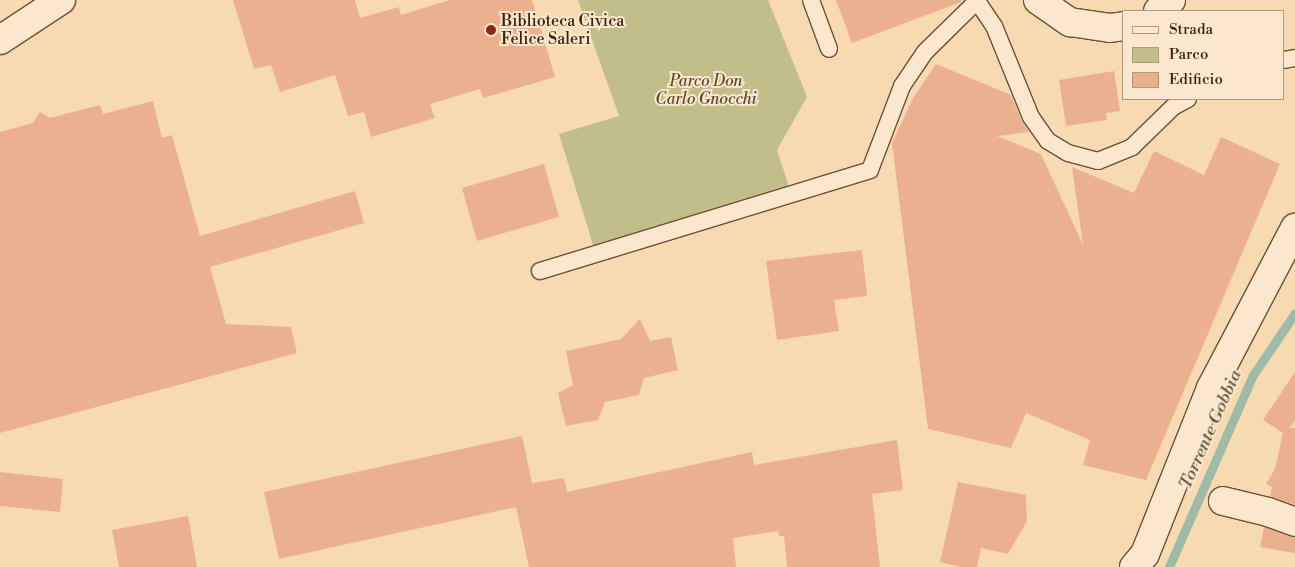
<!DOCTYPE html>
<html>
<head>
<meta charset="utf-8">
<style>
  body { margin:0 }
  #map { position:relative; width:1295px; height:567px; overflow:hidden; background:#f8dab2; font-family:"Libre Bodoni",serif }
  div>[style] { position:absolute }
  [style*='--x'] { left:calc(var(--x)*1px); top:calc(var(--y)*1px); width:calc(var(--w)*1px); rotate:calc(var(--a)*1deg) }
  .green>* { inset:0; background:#c1be89 }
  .stream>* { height:9px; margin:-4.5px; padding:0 4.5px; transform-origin:4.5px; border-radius:4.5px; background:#9ebba8 }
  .building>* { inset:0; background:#ebb08d }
  .roads { filter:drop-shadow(1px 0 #6c4f36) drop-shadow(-1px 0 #6c4f36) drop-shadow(0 1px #6c4f36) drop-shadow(0 -1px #6c4f36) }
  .service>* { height:16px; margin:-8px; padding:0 8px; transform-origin:8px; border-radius:8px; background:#fae7cd }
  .minor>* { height:28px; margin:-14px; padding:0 14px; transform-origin:14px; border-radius:14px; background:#fae7cd }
  .dots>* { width:14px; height:14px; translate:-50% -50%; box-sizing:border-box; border:2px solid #fae7cd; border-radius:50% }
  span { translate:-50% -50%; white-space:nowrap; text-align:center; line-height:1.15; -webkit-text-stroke:4px #fae7cd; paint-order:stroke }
  .poi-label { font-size:16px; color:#3d210c }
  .left { translate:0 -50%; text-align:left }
  .park-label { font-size:16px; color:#5e482b; font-style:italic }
  .water-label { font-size:18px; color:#5a4f3b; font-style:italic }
  .legend { position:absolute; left:1122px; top:10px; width:162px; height:90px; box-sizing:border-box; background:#fae7cd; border:1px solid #ae9880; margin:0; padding:6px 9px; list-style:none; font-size:15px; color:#3d210c }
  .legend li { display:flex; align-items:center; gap:10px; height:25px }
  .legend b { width:25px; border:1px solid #ae9880 }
</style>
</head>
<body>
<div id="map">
  <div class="green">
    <i style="clip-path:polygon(578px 0,768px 0,807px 97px,777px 150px,789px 187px,594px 248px,559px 134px,619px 116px)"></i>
  </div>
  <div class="stream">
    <i style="--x:1169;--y:567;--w:210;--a:-66.4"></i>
    <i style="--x:1253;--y:375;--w:75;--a:-55.9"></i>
  </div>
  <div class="building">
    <i style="clip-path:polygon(233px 0,355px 0,360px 18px,399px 7px,401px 15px,450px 0,532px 0,555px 77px,483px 98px,480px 89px,430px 104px,435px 118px,371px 137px,364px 112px,348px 116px,335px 75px,280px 92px,271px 65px,254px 69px)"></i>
    <i style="clip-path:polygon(836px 0,961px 0,961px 2px,852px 43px)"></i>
    <i style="clip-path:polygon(936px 64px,1011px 95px,1022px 121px,1029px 132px,997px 136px,1041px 154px,1083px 245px,1072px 167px,1134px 193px,1154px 151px,1204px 175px,1221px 137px,1280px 164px,1146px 480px,1083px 465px,1090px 440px,1026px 413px,1011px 448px,928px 429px,892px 143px,913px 98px)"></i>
    <i style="clip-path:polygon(1114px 71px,1120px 111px,1106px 113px,1107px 120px,1066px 126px,1059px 80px)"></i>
    <i style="clip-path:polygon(153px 101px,162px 138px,172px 135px,200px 236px,355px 191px,364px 223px,210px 267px,226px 324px,291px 327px,297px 353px,0 433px,0 132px,33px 123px,40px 112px,50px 118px,100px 105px,103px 114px)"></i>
    <i style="clip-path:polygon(544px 164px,559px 217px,477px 241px,462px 188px)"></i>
    <i style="clip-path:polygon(862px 250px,867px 296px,834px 300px,839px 331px,777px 340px,766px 261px)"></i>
    <i style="clip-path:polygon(640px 319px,650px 341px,671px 337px,678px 370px,644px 378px,639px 395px,605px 402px,598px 420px,566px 426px,558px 393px,573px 385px,566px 351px,621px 339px)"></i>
    <i style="clip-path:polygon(1295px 372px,1295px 420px,1290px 428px,1295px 428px,1295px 505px,1270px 496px,1272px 487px,1266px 484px,1275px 469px,1283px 433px,1263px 420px)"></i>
    <i style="clip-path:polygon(522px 436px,532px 483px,564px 478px,567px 492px,752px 452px,754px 465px,897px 440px,903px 490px,872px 494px,880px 567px,787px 567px,784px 536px,779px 536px,778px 531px,733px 538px,736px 567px,529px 567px,516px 507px,279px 559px,264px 492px)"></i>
    <i style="clip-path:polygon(0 472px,63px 479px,60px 512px,0 506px)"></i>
    <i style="clip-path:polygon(958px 482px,1026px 495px,1027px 521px,1008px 554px,981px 548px,977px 567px,961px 567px,940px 562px)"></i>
    <i style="clip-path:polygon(188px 516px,197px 567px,119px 567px,112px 530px)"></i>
    <i style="clip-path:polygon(1264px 527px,1295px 537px,1295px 553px,1260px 547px)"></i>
  </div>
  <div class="roads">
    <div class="service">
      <i style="--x:811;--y:0;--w:52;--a:69.8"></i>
      <i style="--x:977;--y:1;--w:30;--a:56"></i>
      <i style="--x:994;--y:26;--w:98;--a:67.9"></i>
      <i style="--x:1031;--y:117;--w:29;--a:55"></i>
      <i style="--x:1048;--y:141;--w:23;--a:31"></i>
      <i style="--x:1068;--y:153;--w:31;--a:15"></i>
      <i style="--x:1098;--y:161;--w:37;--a:-22"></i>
      <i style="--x:1132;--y:147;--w:57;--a:-44.3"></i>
      <i style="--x:1173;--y:107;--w:17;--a:-28"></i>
      <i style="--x:1284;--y:60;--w:11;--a:-10"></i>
      <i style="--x:540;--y:271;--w:345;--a:-17"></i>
      <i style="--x:870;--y:170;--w:90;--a:-69.1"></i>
      <i style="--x:902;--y:86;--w:41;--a:-55.9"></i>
      <i style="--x:925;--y:52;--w:74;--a:-44.5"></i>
    </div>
    <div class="minor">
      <i style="--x:1038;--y:0;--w:39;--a:35"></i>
      <i style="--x:1070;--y:22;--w:40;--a:8.5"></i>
      <i style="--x:1110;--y:28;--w:14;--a:-8"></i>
      <i style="--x:1158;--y:11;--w:17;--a:-40"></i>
      <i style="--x:0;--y:40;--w:73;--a:-33.3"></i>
      <i style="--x:1223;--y:501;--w:46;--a:13.7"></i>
      <i style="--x:1268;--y:512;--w:29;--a:20"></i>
      <i style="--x:1134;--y:567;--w:17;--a:-50"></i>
      <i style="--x:1145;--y:554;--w:179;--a:-68.3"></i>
      <i style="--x:1211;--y:388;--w:181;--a:-62.3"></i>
    </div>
  </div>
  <div class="dots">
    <i style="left:491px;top:30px;background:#8f2418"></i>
  </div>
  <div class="poi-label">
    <span class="left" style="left:501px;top:30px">Biblioteca Civica<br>Felice Saleri</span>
  </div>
  <div class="park-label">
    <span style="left:706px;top:90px">Parco Don<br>Carlo Gnocchi</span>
  </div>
  <div class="water-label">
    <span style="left:1211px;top:430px;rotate:-66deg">Torrente Gobbia</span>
  </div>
  <ul class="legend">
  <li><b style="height:6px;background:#fae7cd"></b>Strada</li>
  <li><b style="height:14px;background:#c1be89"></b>Parco</li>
  <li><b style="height:14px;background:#ebb08d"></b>Edificio</li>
  </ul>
</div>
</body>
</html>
